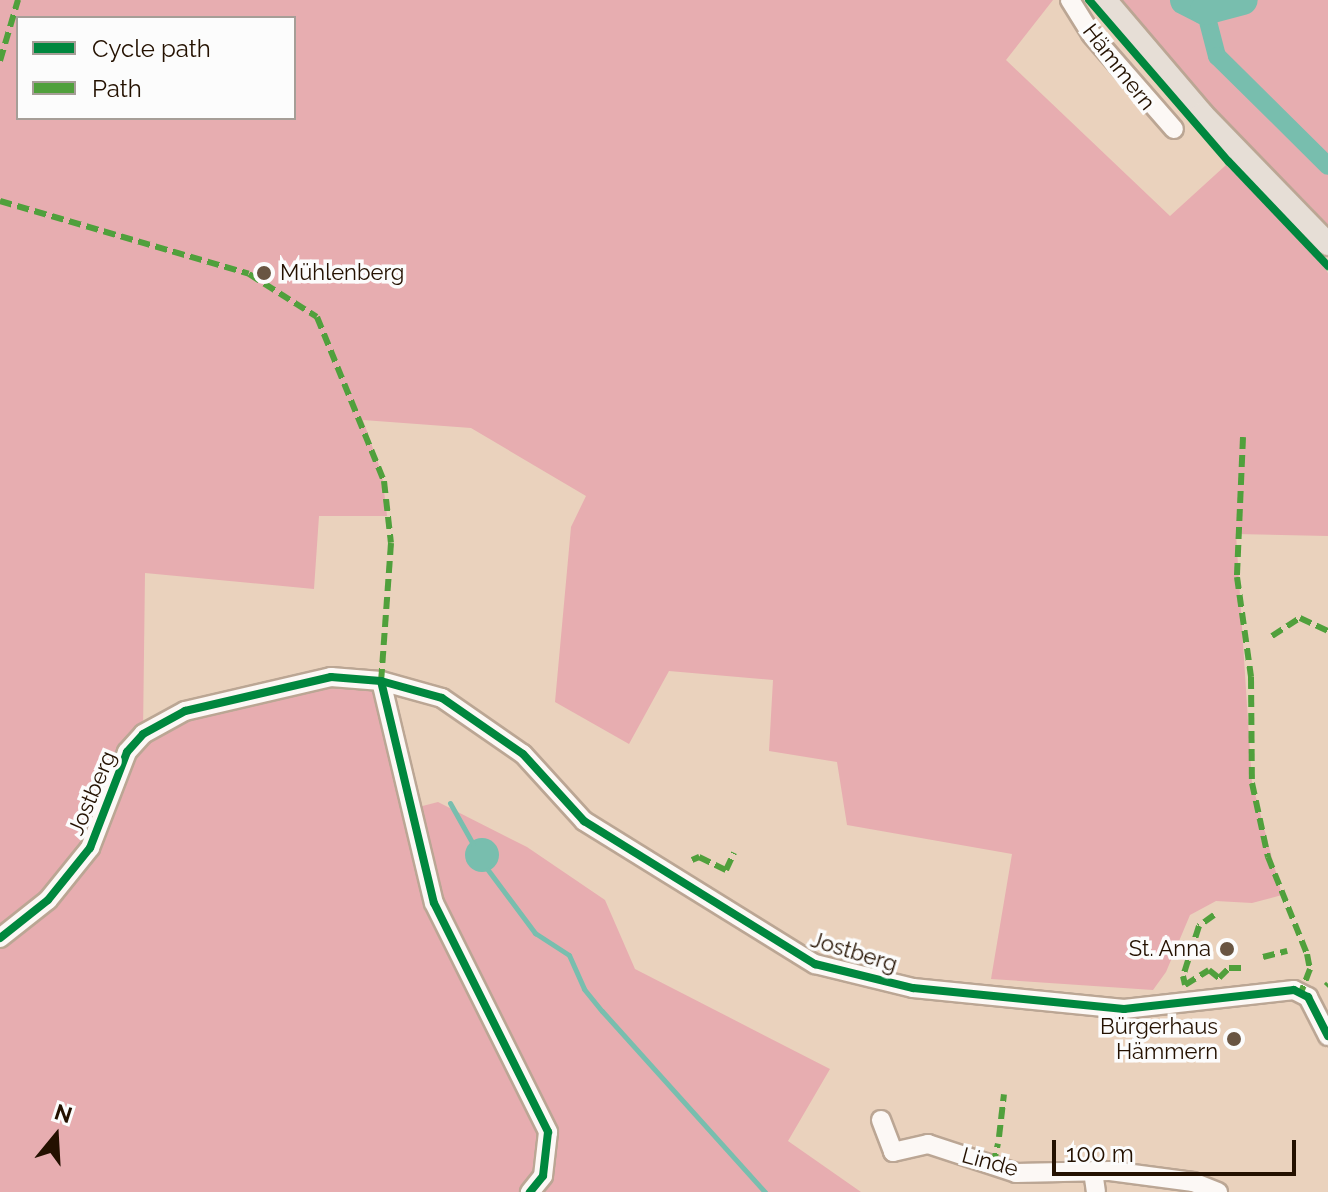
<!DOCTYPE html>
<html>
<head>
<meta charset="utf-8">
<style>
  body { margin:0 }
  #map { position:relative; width:1328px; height:1192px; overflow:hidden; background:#ead2bd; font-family:Raleway,sans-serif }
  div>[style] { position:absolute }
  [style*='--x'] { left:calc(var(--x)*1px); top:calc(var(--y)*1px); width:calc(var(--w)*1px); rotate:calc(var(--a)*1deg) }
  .green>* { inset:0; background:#e7adb0 }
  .water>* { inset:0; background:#78beae }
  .round { border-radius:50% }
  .stream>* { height:5px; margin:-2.5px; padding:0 2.5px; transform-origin:2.5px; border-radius:2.5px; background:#78beae }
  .canal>* { height:18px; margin:-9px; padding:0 9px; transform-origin:9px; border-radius:9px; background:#78beae }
  .river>* { height:30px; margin:-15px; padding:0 15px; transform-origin:15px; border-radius:15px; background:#78beae }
  .roads { filter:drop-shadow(2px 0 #bba694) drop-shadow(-2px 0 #bba694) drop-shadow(0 2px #bba694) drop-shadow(0 -2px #bba694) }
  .minor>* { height:18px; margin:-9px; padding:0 9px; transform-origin:9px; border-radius:9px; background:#fcf8f5 }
  .major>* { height:22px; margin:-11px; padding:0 11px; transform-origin:11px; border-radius:11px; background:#e6ded6 }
  .quiet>* { height:6px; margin-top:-3px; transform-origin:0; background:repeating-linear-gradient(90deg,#50a03c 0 12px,transparent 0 18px) }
  .cycleway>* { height:8px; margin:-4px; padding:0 4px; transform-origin:4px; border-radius:4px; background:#00873e }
  .dots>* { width:22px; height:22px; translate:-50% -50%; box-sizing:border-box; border:4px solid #fcfcfc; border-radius:50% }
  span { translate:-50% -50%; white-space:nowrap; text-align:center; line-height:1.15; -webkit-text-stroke:7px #fcfcfc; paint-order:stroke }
  .street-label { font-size:22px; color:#241100 }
  .poi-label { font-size:22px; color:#241100 }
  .left { translate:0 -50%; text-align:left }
  .right { translate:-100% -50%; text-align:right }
  .legend { position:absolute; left:16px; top:16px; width:280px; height:104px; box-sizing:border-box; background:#fcfcfc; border:2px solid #a69e97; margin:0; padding:10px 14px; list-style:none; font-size:24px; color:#241100 }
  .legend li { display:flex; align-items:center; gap:16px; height:40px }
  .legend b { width:40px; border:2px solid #a69e97 }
  .north { position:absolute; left:16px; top:1096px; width:80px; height:80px; -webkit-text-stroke:6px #fcfcfc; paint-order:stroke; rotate:18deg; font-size:22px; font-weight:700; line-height:32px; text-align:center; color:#241100 }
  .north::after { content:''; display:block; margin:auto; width:28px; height:36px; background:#241100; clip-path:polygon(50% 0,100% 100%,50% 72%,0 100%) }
  .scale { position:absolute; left:1052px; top:1140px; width:244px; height:36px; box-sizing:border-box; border:4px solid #241100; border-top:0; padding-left:10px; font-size:24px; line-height:28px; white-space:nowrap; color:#241100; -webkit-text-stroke:6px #fcfcfc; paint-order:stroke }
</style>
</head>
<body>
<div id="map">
  <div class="green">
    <i style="clip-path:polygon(evenodd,0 0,1053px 0,1006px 60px,1170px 216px,1226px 165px,1316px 254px,1328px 273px,1328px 536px,1236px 534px,1252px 783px,1282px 895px,1252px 903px,1216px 901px,1190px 915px,1166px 972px,1153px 990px,991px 979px,1012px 854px,847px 825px,837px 762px,769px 751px,773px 680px,669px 671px,629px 744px,555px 702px,571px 527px,586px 496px,471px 428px,363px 420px,382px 474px,387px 516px,319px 516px,314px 589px,145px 573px,143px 733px,185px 711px,331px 677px,381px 681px,411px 809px,438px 802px,527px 847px,605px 900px,635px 969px,830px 1069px,788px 1141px,861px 1192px,0 1192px,0 0,18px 18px,294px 18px,294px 118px,18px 118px,18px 18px)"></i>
    <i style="clip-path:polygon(1105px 0,1328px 0,1328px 226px,1312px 208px)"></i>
  </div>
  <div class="water">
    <i class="round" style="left:465px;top:838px;width:34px;height:34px"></i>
  </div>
  <div class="stream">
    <i style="--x:450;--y:803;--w:47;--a:60.7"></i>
    <i style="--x:488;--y:870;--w:79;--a:53.3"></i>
    <i style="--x:535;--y:933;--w:40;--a:32.9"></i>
    <i style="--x:569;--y:955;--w:37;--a:66"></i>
    <i style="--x:584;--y:989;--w:28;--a:51"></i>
    <i style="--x:602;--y:1011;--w:244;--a:48"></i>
  </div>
  <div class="canal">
    <i style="--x:1205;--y:10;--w:48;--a:75.4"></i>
    <i style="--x:1217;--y:56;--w:156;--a:44.7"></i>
  </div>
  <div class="river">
    <i style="--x:1185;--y:0;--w:22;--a:27"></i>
    <i style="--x:1205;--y:10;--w:39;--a:-15"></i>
  </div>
  <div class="roads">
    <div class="minor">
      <i style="--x:1070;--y:0;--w:40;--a:58"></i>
      <i style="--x:1091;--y:34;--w:126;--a:48.9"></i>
      <i style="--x:381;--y:681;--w:228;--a:76.6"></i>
      <i style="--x:434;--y:903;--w:256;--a:63.5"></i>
      <i style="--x:548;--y:1132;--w:44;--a:96.5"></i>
      <i style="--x:543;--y:1176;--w:21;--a:129"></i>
      <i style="--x:0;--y:938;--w:61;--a:-38.4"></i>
      <i style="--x:48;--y:900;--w:67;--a:-51.1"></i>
      <i style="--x:90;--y:848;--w:103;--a:-68.9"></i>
      <i style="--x:127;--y:752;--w:24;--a:-48"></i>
      <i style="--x:143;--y:734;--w:48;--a:-28.7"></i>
      <i style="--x:185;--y:711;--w:150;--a:-13.1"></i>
      <i style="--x:331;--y:677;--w:50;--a:4.6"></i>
      <i style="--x:381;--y:681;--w:63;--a:15.6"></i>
      <i style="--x:442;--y:698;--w:98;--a:34.7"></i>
      <i style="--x:523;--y:754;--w:91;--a:47.7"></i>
      <i style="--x:584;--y:821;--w:272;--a:31.8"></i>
      <i style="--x:815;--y:964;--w:101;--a:13.8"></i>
      <i style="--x:913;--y:988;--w:212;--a:5.7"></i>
      <i style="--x:1124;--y:1009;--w:171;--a:-6.4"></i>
      <i style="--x:1294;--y:990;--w:16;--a:27"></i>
      <i style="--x:1308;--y:997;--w:44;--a:62.9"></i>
      <i style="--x:881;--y:1120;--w:34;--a:69"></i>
      <i style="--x:893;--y:1152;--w:36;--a:-13"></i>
      <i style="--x:928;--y:1144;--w:93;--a:18.2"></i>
      <i style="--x:1016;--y:1173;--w:94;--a:-1.2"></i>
      <i style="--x:1110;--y:1171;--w:84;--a:7.5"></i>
      <i style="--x:1193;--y:1182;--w:27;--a:22"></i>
      <i style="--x:1093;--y:1171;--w:21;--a:82"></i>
    </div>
    <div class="major">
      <i style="--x:1105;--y:0;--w:150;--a:49.6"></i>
      <i style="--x:1202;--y:114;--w:181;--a:45.9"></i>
    </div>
  </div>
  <div class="quiet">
    <i style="--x:0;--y:61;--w:64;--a:-73.6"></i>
    <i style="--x:0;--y:201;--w:259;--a:16.3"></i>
    <i style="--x:249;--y:274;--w:80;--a:32.3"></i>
    <i style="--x:317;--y:317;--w:177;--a:67.8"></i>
    <i style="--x:384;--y:481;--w:62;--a:83.6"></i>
    <i style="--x:391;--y:543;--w:138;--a:94.1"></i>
    <i style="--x:1243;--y:437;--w:140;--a:92.5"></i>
    <i style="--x:1237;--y:577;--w:101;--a:82"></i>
    <i style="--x:1251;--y:677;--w:106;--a:89.5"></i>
    <i style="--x:1252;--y:783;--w:76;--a:77.8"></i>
    <i style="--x:1268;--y:857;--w:105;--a:68.1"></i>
    <i style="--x:1307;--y:954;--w:15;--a:79"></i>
    <i style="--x:1310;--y:969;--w:25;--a:111"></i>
    <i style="--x:1272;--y:636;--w:33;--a:-33"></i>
    <i style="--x:1300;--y:618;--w:31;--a:25"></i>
    <i style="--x:692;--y:860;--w:8;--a:-23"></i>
    <i style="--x:699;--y:857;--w:30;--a:26"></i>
    <i style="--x:726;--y:870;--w:19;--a:-65"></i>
    <i style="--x:1214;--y:915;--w:19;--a:144"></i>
    <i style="--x:1199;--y:926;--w:52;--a:107.7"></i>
    <i style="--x:1183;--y:976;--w:9;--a:77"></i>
    <i style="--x:1185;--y:985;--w:28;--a:-32"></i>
    <i style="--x:1209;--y:970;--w:13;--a:39"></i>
    <i style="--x:1219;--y:978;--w:14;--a:-45"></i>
    <i style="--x:1229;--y:968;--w:17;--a:0"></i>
    <i style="--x:1263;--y:957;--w:25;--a:-14"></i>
    <i style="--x:1326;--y:986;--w:3;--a:-45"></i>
    <i style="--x:999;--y:1137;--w:43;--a:-83.4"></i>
    <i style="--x:993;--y:1165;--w:22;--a:-77"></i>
  </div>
  <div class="cycleway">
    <i style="--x:1089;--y:0;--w:214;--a:49.2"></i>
    <i style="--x:1229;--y:162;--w:144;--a:46.4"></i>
    <i style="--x:381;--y:681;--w:228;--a:76.6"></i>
    <i style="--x:434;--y:903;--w:256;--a:63.5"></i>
    <i style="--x:548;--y:1132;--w:44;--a:96.5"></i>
    <i style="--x:543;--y:1176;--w:21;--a:129"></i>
    <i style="--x:0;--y:938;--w:61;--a:-38.4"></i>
    <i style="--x:48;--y:900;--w:67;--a:-51.1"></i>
    <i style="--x:90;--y:848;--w:103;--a:-68.9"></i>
    <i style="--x:127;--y:752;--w:24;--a:-48"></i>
    <i style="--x:143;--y:734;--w:48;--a:-28.7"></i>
    <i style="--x:185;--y:711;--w:150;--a:-13.1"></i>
    <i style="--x:331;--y:677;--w:50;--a:4.6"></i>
    <i style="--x:381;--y:681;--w:63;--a:15.6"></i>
    <i style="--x:442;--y:698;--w:98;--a:34.7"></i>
    <i style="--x:523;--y:754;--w:91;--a:47.7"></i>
    <i style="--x:584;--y:821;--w:272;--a:31.8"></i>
    <i style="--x:815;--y:964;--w:101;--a:13.8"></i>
    <i style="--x:913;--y:988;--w:212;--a:5.7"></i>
    <i style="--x:1124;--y:1009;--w:171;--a:-6.4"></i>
    <i style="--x:1294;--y:990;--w:16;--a:27"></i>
    <i style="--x:1308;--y:997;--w:44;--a:62.9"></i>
  </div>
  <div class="dots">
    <i style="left:264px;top:273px;background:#695542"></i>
    <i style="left:1227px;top:949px;background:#695542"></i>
    <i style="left:1234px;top:1039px;background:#695542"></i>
  </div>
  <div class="street-label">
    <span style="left:1119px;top:67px;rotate:52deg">Hämmern</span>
    <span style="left:92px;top:793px;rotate:-67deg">Jostberg</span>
    <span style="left:854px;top:952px;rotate:17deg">Jostberg</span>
    <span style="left:990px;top:1162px;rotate:15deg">Linde</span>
  </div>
  <div class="poi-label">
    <span class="left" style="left:280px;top:273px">Mühlenberg</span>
    <span class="right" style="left:1211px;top:949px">St. Anna</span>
    <span class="right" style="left:1218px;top:1039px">Bürgerhaus<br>Hämmern</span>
  </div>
  <ul class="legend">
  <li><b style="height:10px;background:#00873e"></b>Cycle path</li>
  <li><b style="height:10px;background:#50a03c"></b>Path</li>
  </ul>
  <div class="north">N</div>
  <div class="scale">100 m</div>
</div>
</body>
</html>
